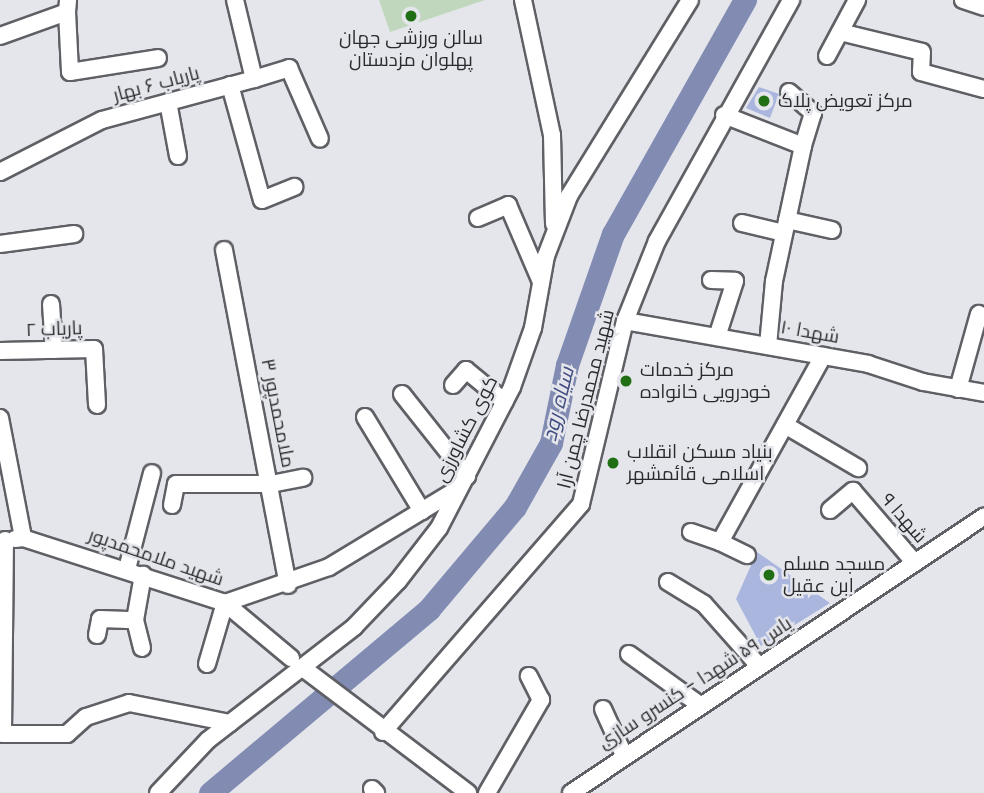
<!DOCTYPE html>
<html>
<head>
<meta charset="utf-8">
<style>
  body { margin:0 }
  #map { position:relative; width:984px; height:793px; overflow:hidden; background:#e4e6eb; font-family:Poppins,Cairo,sans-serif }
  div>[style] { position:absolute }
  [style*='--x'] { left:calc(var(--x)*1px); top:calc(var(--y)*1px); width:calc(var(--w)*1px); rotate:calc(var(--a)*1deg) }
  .green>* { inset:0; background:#c1d7bd }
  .river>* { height:23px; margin:-11.5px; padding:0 11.5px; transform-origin:11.5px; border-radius:11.5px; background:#828cb3 }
  .building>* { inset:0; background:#abb6df }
  .roads { filter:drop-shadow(2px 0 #5f6065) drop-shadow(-2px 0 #5f6065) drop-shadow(0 2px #5f6065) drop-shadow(0 -2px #5f6065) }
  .minor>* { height:16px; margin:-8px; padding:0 8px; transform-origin:8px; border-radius:8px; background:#fff }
  .dots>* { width:19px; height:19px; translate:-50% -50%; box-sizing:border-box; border:4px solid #e4e6eb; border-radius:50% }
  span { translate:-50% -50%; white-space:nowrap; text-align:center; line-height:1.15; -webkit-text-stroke:5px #e4e6eb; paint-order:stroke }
  .poi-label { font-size:19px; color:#2b2b2d }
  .left { translate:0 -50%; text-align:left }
  .street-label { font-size:19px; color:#2b2b2d }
  .water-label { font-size:21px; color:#414c81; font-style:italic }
</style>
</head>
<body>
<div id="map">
  <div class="green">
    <i style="clip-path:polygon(379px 0,485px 0,390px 32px)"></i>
  </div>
  <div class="river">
    <i style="--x:210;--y:793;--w:286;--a:-40"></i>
    <i style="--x:429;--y:609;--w:133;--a:-49.9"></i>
    <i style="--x:515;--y:507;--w:73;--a:-60.6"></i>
    <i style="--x:551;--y:443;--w:80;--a:-78.4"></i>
    <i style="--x:567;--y:365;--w:139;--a:-70.7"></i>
    <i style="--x:613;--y:234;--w:269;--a:-60.6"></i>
  </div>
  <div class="building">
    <i style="clip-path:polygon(759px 87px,779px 94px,770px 118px,746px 108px)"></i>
    <i style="clip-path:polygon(757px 552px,830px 603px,761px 646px,736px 599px)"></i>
  </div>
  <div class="roads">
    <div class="minor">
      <i style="--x:523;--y:0;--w:138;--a:77.9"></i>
      <i style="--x:552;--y:135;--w:89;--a:88.7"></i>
      <i style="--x:963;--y:0;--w:22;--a:18"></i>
      <i style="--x:67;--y:12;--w:60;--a:87.1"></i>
      <i style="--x:70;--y:72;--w:89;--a:-9"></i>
      <i style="--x:840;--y:32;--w:84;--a:13.7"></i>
      <i style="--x:922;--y:52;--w:20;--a:93"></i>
      <i style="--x:921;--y:72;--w:65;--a:15.1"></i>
      <i style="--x:0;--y:36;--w:71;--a:-19.7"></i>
      <i style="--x:67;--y:12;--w:12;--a:-85"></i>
      <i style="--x:827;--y:56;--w:64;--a:-61.8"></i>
      <i style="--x:254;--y:79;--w:37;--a:-17"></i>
      <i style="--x:289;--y:68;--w:77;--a:66.4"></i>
      <i style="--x:230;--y:85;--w:119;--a:74.5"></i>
      <i style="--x:262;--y:200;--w:35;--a:-22"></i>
      <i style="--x:789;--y:92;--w:32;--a:41"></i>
      <i style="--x:813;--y:113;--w:34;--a:107"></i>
      <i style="--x:168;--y:102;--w:55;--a:79.5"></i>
      <i style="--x:724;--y:115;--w:85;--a:21.4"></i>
      <i style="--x:803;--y:146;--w:138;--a:102.1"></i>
      <i style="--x:774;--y:281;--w:65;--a:95.3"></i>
      <i style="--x:0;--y:172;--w:114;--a:-27"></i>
      <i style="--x:102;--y:120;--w:157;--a:-15.1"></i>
      <i style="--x:254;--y:79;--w:81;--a:-103.5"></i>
      <i style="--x:478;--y:218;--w:33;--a:-23"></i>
      <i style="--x:508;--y:205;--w:84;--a:66.8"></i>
      <i style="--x:787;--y:220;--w:46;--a:12.5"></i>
      <i style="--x:742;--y:223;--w:43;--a:13.4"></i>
      <i style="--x:0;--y:244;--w:75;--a:-7.7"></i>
      <i style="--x:224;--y:250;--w:341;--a:79.2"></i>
      <i style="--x:711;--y:280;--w:24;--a:2"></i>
      <i style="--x:735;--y:281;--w:59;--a:107.8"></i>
      <i style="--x:51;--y:304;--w:46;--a:86.3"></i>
      <i style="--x:625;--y:321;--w:247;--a:10"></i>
      <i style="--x:868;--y:364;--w:58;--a:18.1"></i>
      <i style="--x:923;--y:382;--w:62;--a:10.2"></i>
      <i style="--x:0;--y:351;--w:94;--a:-1.2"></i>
      <i style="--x:94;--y:349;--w:56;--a:86.9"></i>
      <i style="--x:453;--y:385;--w:20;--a:-49"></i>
      <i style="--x:466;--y:370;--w:50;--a:39.4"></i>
      <i style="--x:958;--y:389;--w:78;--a:-74.4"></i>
      <i style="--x:402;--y:394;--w:105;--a:51.6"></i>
      <i style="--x:365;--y:417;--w:110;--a:58.8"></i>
      <i style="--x:0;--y:418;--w:122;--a:79.1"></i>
      <i style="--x:23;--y:538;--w:8;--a:173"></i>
      <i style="--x:785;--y:425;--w:85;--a:30.5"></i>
      <i style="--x:172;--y:505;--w:21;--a:-79"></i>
      <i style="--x:176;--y:484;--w:95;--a:0"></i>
      <i style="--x:271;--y:484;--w:33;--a:-11"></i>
      <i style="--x:830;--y:510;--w:30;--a:-40"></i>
      <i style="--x:853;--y:491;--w:95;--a:49.3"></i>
      <i style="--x:691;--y:532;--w:31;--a:19"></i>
      <i style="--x:720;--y:542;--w:213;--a:-61"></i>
      <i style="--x:23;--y:538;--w:212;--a:17.8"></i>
      <i style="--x:225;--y:603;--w:110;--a:-19.1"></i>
      <i style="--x:329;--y:567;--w:151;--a:-31.2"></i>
      <i style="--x:5;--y:540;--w:194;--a:90.6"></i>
      <i style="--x:3;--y:734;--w:64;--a:0"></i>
      <i style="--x:67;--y:734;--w:25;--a:-42"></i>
      <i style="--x:86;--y:717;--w:45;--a:-18"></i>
      <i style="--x:129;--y:703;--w:103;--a:11.2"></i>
      <i style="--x:720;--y:542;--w:30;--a:26"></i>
      <i style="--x:127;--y:569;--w:99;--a:-75.4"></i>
      <i style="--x:668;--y:582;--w:42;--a:31.4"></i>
      <i style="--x:704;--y:604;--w:83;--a:48.4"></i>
      <i style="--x:225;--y:603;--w:86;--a:39.8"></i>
      <i style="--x:97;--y:635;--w:16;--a:-79"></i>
      <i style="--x:100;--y:619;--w:35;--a:2"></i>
      <i style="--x:142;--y:648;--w:29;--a:-104"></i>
      <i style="--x:135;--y:620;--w:46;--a:-79.9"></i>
      <i style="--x:629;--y:654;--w:87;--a:35.7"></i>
      <i style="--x:207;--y:664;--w:64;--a:-73.6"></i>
      <i style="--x:303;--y:668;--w:207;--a:37.1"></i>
      <i style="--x:603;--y:709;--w:51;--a:65.5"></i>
      <i style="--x:383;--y:732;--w:302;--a:-49"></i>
      <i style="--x:581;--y:504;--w:188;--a:-76.5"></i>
      <i style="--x:625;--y:321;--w:86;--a:-68.2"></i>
      <i style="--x:657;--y:241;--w:276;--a:-60.9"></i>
      <i style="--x:372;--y:789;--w:6;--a:45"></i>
      <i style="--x:158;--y:793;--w:73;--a:-46.7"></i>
      <i style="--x:208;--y:740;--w:185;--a:-37.7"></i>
      <i style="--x:354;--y:627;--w:64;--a:-46.3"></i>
      <i style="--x:398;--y:581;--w:67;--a:-52.3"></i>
      <i style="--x:439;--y:528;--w:159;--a:-62.6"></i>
      <i style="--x:512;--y:387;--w:63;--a:-70.4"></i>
      <i style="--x:533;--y:328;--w:73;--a:-79.8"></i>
      <i style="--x:546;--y:256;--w:64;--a:-69"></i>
      <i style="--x:569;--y:196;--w:230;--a:-58.3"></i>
      <i style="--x:487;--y:793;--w:108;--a:-59.9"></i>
      <i style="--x:541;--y:700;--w:27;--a:-117"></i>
      <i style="--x:571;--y:793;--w:497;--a:-33.8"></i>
    </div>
  </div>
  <div class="dots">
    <i style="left:411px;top:16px;background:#216f14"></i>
    <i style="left:764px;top:101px;background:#216f14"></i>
    <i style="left:626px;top:381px;background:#216f14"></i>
    <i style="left:613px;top:463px;background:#216f14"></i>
    <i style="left:769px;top:575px;background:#216f14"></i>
  </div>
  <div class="poi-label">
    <span style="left:411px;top:49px">سالن ورزشی جهان<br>پهلوان مزدستان</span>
    <span class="left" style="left:778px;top:101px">مرکز تعویض پلاک</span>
    <span class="left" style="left:640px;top:381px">مرکز خدمات<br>خودرویی خانواده</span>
    <span class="left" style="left:627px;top:463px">بنیاد مسکن انقلاب<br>اسلامی قائمشهر</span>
    <span class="left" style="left:783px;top:575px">مسجد مسلم<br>ابن عقیل</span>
  </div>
  <div class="street-label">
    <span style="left:156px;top:84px;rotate:-15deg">پاریاب ۶ بهار</span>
    <span style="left:54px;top:329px;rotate:-2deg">پاریاب ۲</span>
    <span style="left:810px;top:332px;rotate:10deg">شهدا ۱۰</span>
    <span style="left:586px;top:399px;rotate:-76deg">شهید محمدرضا چمن آرا</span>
    <span style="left:278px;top:413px;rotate:79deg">ملامحمدپور ۳</span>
    <span style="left:466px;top:429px;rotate:-63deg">کوی کشاورزی</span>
    <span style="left:904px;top:518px;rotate:49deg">شهدا ۹</span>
    <span style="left:156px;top:557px;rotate:19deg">شهید ملامحمدپور</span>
    <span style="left:695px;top:683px;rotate:-33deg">یاس ۵۹ شهدا - کنسرو سازی</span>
  </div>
  <div class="water-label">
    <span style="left:558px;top:404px;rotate:-76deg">سیاه رود</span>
  </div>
</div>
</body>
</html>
